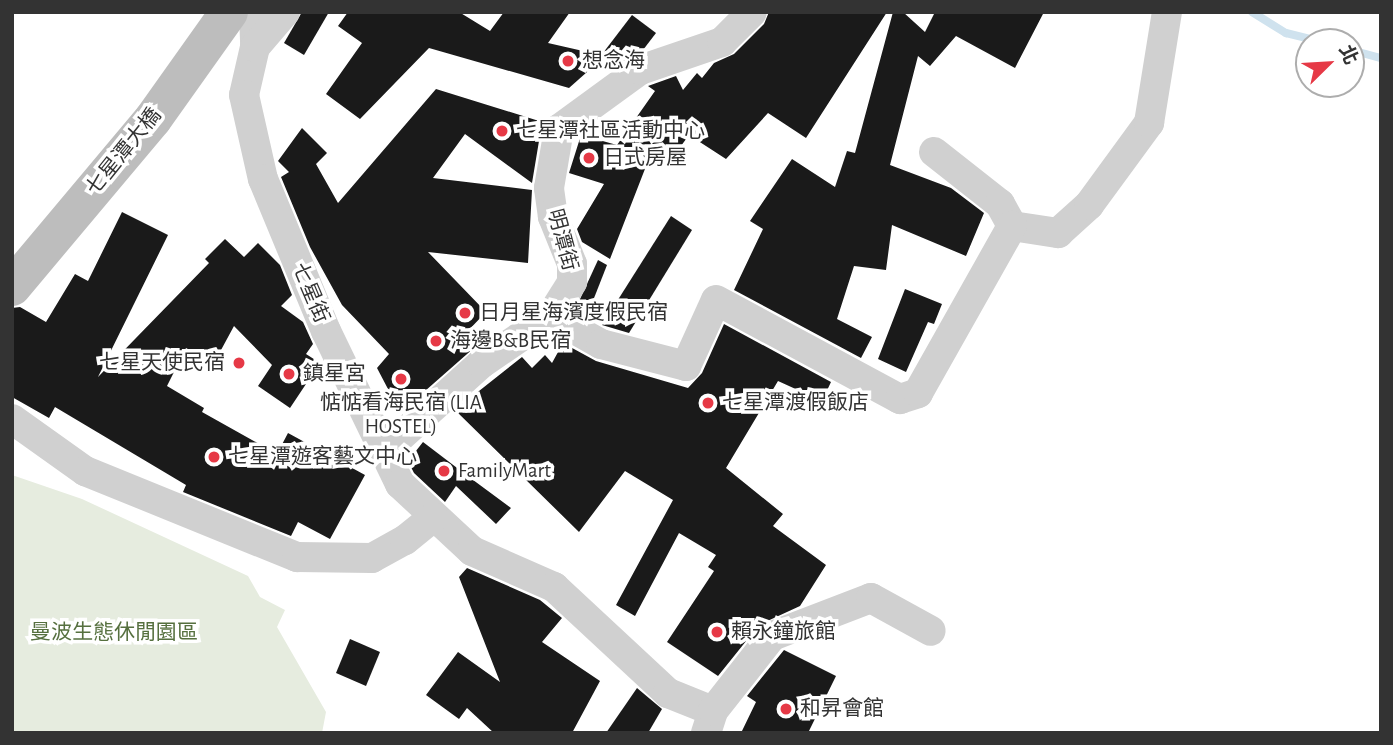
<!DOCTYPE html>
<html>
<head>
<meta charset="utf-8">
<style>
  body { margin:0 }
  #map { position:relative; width:1393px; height:745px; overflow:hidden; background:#fff; font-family:"Alegreya Sans","Noto Sans TC",sans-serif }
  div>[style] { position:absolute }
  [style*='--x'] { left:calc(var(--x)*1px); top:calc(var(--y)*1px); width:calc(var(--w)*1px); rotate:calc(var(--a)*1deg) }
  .green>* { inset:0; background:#e6ecdf }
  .stream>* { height:8px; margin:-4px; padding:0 4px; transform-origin:4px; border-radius:4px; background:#cfe2ee }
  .building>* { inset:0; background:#1a1a1a }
  .street>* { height:30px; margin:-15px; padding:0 15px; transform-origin:15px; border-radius:15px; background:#d0d0d0 }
  .secondary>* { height:38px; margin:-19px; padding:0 19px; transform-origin:19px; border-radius:19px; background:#bdbdbd }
  .dots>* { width:19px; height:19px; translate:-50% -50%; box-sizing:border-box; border:4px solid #fff; border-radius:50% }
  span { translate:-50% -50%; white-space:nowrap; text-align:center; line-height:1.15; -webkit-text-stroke:7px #fff; paint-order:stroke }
  .poi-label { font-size:21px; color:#333 }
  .left { translate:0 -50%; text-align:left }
  .right { translate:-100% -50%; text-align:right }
  .street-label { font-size:21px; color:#333 }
  .park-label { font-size:21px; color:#56703f }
  .frame { position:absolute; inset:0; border:14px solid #333; pointer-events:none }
  .north { position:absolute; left:1295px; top:28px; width:70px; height:70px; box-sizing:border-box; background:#fff; border:2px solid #adadad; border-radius:50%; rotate:66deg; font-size:19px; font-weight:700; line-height:28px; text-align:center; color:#333 }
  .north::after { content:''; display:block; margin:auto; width:24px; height:32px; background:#e63946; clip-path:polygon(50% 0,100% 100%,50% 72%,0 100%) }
</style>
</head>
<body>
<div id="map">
  <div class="green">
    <i style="clip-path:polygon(12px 475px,82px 499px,248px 576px,260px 597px,285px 610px,277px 627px,326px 712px,322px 733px,12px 733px)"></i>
  </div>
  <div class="stream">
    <i style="--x:1252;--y:12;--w:40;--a:32"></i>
    <i style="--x:1286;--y:33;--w:36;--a:14"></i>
    <i style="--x:1351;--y:50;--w:31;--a:15"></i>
  </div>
  <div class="building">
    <i style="clip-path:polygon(302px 12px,329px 12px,304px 55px,284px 43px)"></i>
    <i style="clip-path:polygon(348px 12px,459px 12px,490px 31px,504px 12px,570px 12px,548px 43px,605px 56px,569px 88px,429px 48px,360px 119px,326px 94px,362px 43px,338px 26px)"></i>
    <i style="clip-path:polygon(769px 12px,887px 12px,806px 138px,768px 113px,726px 159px,689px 135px,665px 168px,650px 156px,610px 259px,582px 242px,577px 229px,604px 184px,569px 173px,581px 135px,617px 145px,655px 91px,648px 86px,676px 76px,683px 90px,697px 73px,702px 78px,714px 63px,734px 54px,764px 24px)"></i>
    <i style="clip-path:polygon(893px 12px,903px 12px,925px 32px,935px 12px,1044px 12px,1015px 68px,956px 36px,930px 66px,918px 56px,890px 165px,951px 188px,984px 213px,966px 256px,892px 225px,886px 270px,854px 266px,837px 319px,872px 337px,861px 358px,734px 290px,763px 229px,750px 221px,792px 159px,835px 187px,847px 151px,855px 153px)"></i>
    <i style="clip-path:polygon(632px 15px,656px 33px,643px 50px,618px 64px,603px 53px)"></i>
    <i style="clip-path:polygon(436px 89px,539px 121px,541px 129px,532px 183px,465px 134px,433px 178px,532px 190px,528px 263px,428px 252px,486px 312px,463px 336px,475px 347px,408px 406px,388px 389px,377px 368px,389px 354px,342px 305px,310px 247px,281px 177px,289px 172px,278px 161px,302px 128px,327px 153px,316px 164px,338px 203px)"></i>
    <i style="clip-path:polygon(122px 212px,168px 235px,98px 377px,209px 263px,205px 259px,225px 239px,244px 257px,258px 243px,280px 265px,292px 295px,281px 306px,303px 322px,313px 344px,306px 354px,320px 363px,290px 408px,258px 386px,272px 365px,234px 326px,214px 363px,186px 348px,167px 386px,204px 408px,202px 412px,277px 454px,288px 433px,365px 475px,330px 539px,298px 522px,291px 536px,183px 492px,186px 485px,55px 407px,49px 418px,12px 397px,12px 308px,20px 307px,46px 322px,75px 274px,88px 281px)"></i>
    <i style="clip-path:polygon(671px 216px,692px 230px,629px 333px,602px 325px)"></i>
    <i style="clip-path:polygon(598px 260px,607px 265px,587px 316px,575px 310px)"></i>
    <i style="clip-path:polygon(905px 289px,942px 304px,934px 324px,928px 322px,906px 372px,878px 359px)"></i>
    <i style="clip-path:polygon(724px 324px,831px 382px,822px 401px,778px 381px,726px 468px,783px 514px,773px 526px,826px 565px,800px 606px,759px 625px,718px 676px,667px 642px,714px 571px,708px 567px,716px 555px,679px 533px,635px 616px,616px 605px,673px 500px,625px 471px,579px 532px,455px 410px,522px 357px,532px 368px,545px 355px,552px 363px,563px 343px,596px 361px,688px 388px,702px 373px)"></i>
    <i style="clip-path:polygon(423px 442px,465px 474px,511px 508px,496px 524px,456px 486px,445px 502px,414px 473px,408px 461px)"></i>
    <i style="clip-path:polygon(467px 568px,540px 600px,562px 618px,542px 642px,600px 681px,572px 733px,494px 733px,467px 708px,459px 719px,426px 695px,458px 652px,500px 682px,459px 577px)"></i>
    <i style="clip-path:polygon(350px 639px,380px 652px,366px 686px,336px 673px)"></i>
    <i style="clip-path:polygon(784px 650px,836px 676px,808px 733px,741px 733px,756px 702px,747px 696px)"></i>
    <i style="clip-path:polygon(637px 688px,662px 709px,648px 733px,606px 733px)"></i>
  </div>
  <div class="street">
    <i style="--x:254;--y:12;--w:35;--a:88"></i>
    <i style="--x:255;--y:47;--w:49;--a:102.9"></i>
    <i style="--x:244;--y:95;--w:86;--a:77.3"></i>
    <i style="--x:263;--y:179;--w:165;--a:67.5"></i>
    <i style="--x:326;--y:331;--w:170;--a:64.2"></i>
    <i style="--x:400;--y:484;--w:98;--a:42.9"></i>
    <i style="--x:472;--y:551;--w:90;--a:23.7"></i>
    <i style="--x:554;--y:587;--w:156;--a:42.9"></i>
    <i style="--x:668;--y:693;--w:48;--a:21.8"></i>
    <i style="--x:255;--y:47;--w:46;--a:-49.4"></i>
    <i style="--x:934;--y:152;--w:84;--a:38.2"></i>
    <i style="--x:1000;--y:204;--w:25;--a:61"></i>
    <i style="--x:1012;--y:226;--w:47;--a:8.7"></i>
    <i style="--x:1058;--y:233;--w:42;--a:-42.1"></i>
    <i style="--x:1089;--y:205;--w:102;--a:-53.8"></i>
    <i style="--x:1149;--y:123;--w:112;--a:-80.8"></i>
    <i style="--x:551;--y:316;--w:57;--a:29.2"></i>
    <i style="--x:601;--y:344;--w:88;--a:14.5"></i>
    <i style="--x:686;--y:366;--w:72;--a:-65.6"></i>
    <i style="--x:716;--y:300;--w:209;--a:28.3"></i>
    <i style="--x:900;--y:399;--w:19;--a:-18"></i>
    <i style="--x:918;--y:393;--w:192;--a:-60.6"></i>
    <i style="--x:12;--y:419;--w:90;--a:35.5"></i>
    <i style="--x:85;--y:471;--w:229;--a:22.1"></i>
    <i style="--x:297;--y:557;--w:75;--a:0.8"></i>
    <i style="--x:372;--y:558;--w:38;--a:-29"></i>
    <i style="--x:405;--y:540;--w:36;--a:-39"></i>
    <i style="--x:382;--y:453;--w:135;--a:-42"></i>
    <i style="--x:482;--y:363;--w:83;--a:-34.3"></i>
    <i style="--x:551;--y:316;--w:40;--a:-58"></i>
    <i style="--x:572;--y:282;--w:18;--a:-90"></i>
    <i style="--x:572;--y:264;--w:51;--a:-112"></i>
    <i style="--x:553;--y:217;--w:29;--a:-98"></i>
    <i style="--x:549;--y:188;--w:60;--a:-80.4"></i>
    <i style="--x:559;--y:129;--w:100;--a:-36.1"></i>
    <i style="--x:640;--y:70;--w:87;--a:-18.9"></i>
    <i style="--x:722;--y:42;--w:42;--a:-45"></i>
    <i style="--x:706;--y:733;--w:23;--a:-72"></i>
    <i style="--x:713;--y:711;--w:95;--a:-51.8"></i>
    <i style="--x:772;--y:636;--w:106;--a:-21"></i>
    <i style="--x:871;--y:598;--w:68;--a:28.8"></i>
  </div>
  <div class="secondary">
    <i style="--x:12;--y:287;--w:219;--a:-50"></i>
    <i style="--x:153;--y:119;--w:131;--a:-54.6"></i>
  </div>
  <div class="dots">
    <i style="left:568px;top:61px;background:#e63946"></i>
    <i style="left:502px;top:131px;background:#e63946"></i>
    <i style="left:589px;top:158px;background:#e63946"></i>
    <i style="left:465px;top:313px;background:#e63946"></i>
    <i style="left:436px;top:341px;background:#e63946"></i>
    <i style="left:239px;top:363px;background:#e63946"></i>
    <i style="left:289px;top:374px;background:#e63946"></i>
    <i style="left:401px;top:379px;background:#e63946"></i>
    <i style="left:708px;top:403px;background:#e63946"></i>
    <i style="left:214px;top:457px;background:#e63946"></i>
    <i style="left:444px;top:471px;background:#e63946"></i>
    <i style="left:717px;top:632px;background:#e63946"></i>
    <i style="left:786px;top:709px;background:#e63946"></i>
  </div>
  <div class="poi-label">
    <span class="left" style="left:582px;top:61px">想念海</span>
    <span class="left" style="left:516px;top:131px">七星潭社區活動中心</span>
    <span class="left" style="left:603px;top:158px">日式房屋</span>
    <span class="left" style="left:479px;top:313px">日月星海濱度假民宿</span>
    <span class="left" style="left:450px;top:341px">海邊B&amp;B民宿</span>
    <span class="right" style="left:225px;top:363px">七星天使民宿</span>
    <span class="left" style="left:303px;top:374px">鎮星宮</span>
    <span style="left:401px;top:415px">惦惦看海民宿 (LIA<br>HOSTEL)</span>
    <span class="left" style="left:722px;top:403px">七星潭渡假飯店</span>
    <span class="left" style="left:228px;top:457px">七星潭遊客藝文中心</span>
    <span class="left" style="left:458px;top:471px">FamilyMart</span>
    <span class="left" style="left:731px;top:632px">賴永鐘旅館</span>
    <span class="left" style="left:800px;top:709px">和昇會館</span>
  </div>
  <div class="street-label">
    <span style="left:124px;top:152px;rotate:-51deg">七星潭大橋</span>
    <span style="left:562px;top:240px;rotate:75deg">明潭街</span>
    <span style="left:310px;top:293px;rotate:67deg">七星街</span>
  </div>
  <div class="park-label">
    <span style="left:114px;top:633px">曼波生態休閒園區</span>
  </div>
  <div class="frame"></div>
  <div class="north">北</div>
</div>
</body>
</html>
